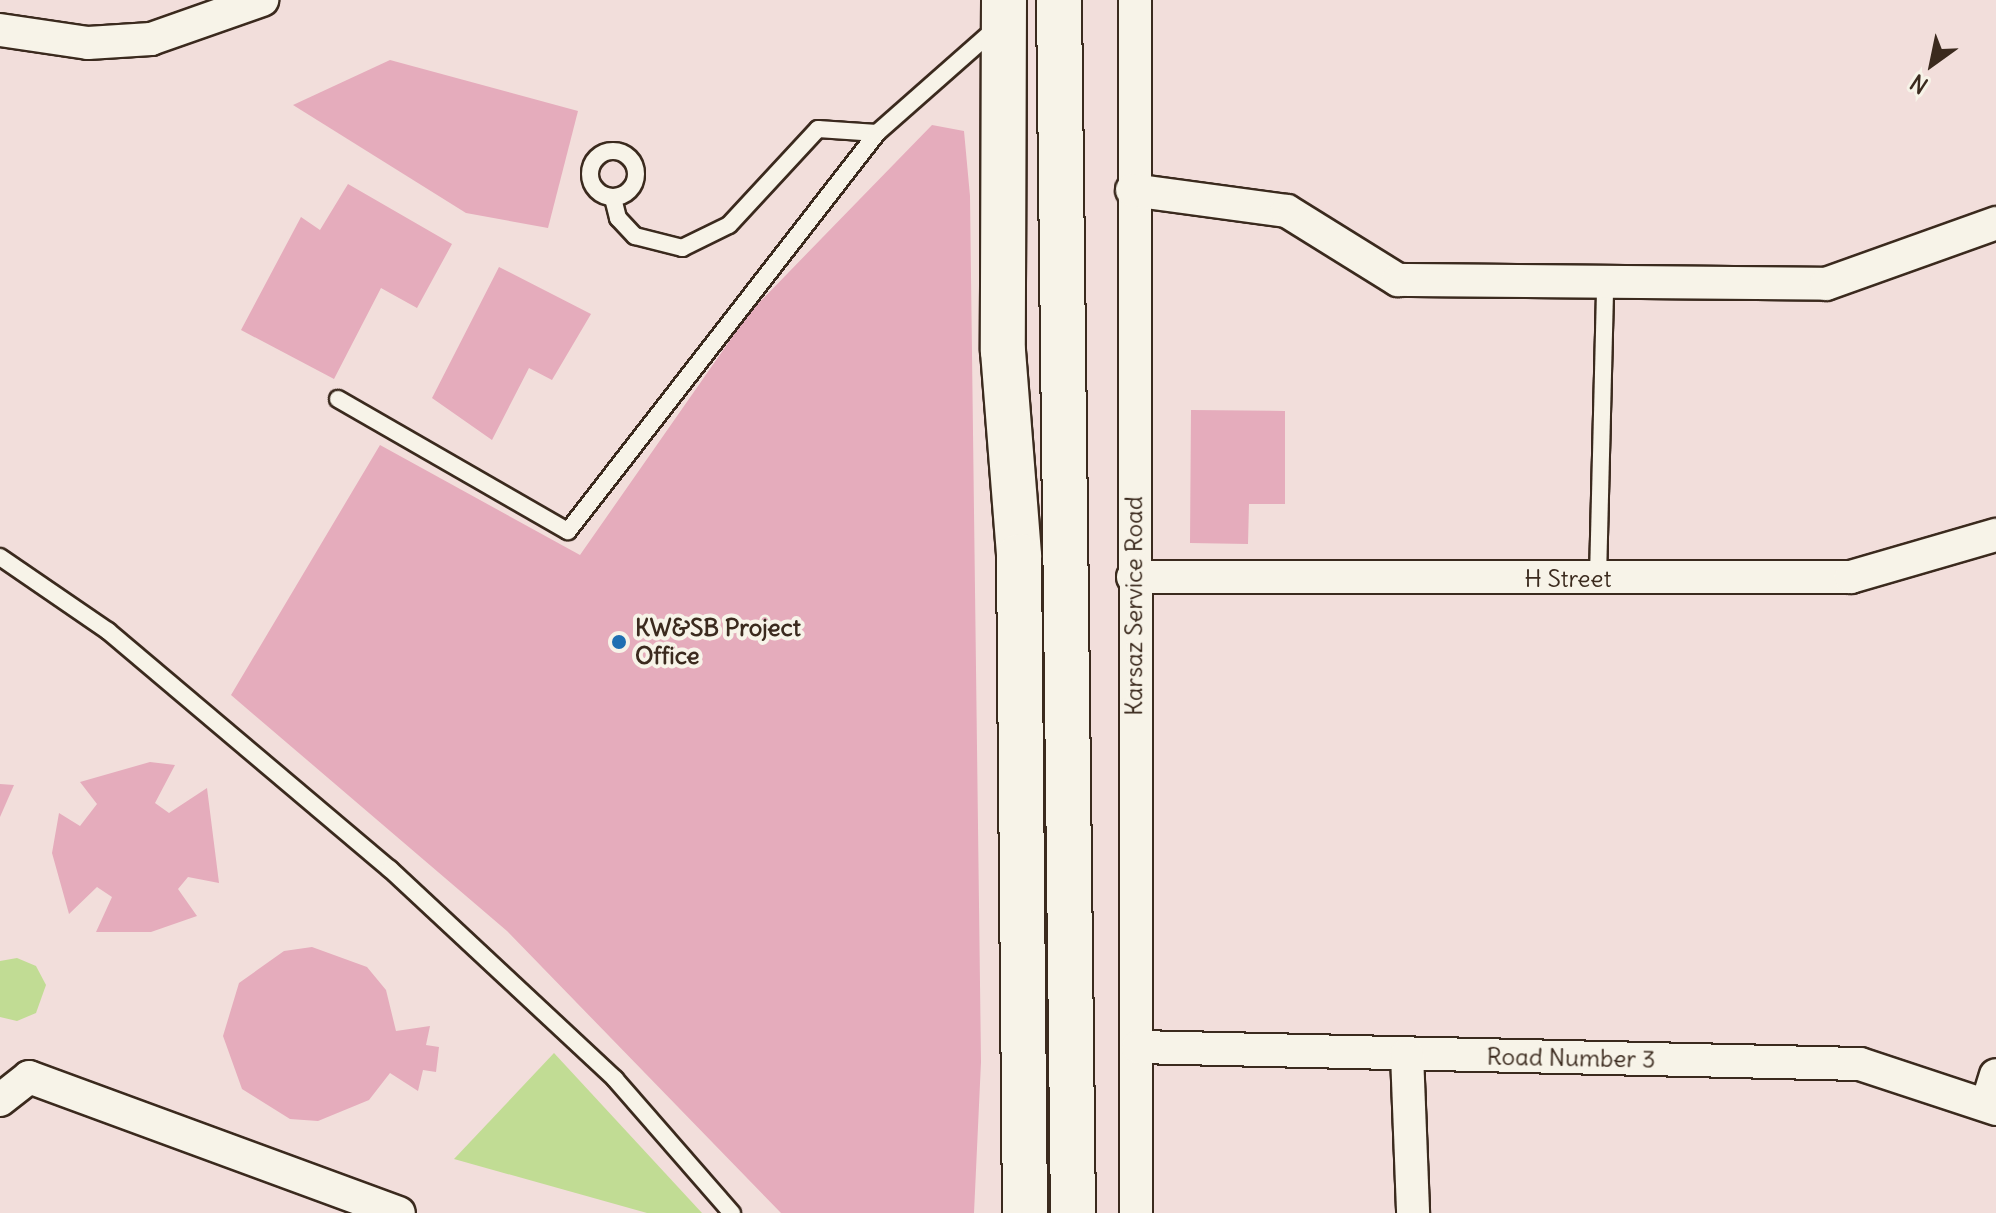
<!DOCTYPE html>
<html>
<head>
<meta charset="utf-8">
<style>
  body { margin:0 }
  #map { position:relative; width:1996px; height:1213px; overflow:hidden; background:#f2dedb; font-family:Delius,sans-serif }
  div>[style] { position:absolute }
  [style*='--x'] { left:calc(var(--x)*1px); top:calc(var(--y)*1px); width:calc(var(--w)*1px); rotate:calc(var(--a)*1deg) }
  .green>* { inset:0; background:#c1dc94 }
  .building>* { inset:0; background:#e5acbc }
  .roads { filter:drop-shadow(2px 0 #3b2a1e) drop-shadow(-2px 0 #3b2a1e) drop-shadow(0 2px #3b2a1e) drop-shadow(0 -2px #3b2a1e) }
  .lane>* { height:16px; margin:-8px; padding:0 8px; transform-origin:8px; border-radius:8px; background:#f7f3e8 }
  .lane>.ring { margin:-8px; padding:0; box-sizing:content-box; background:none; border:16px solid #f7f3e8; border-radius:50% }
  .street>* { height:32px; margin:-16px; padding:0 16px; transform-origin:16px; border-radius:16px; background:#f7f3e8 }
  .highway>* { height:44px; margin:-22px; padding:0 22px; transform-origin:22px; border-radius:22px; background:#f7f3e8 }
  .dots>* { width:22px; height:22px; translate:-50% -50%; box-sizing:border-box; border:4px solid #f7f3e8; border-radius:50% }
  span { translate:-50% -50%; white-space:nowrap; text-align:center; line-height:1.15; -webkit-text-stroke:8px #f7f3e8; paint-order:stroke }
  .street-label { font-size:24px; color:#3b2a1e }
  .poi-label { font-size:24px; color:#3b2a1e; font-weight:700 }
  .left { translate:0 -50%; text-align:left }
  .north { position:absolute; left:1892px; top:24px; width:80px; height:80px; -webkit-text-stroke:6px #f7f3e8; paint-order:stroke; rotate:213deg; font-size:22px; font-weight:700; line-height:32px; text-align:center; color:#3b2a1e }
  .north::after { content:''; display:block; margin:auto; width:28px; height:36px; background:#3b2a1e; clip-path:polygon(50% 0,100% 100%,50% 72%,0 100%) }
</style>
</head>
<body>
<div id="map">
  <div class="green">
    <i style="clip-path:polygon(17px 958px,36px 966px,46px 985px,36px 1013px,17px 1021px,0 1017px,0 961px)"></i>
    <i style="clip-path:polygon(554px 1053px,702px 1213px,647px 1213px,454px 1159px)"></i>
  </div>
  <div class="building">
    <i style="clip-path:polygon(390px 60px,578px 111px,548px 228px,466px 213px,293px 105px)"></i>
    <i style="clip-path:polygon(932px 125px,964px 131px,970px 196px,981px 1062px,974px 1213px,781px 1213px,507px 931px,231px 695px,380px 445px,580px 555px,749px 313px)"></i>
    <i style="clip-path:polygon(348px 184px,452px 244px,417px 308px,381px 288px,334px 379px,241px 330px,301px 217px,320px 230px)"></i>
    <i style="clip-path:polygon(499px 267px,591px 314px,552px 380px,529px 368px,492px 440px,432px 398px)"></i>
    <i style="clip-path:polygon(1191px 410px,1285px 411px,1285px 504px,1249px 504px,1248px 544px,1190px 543px)"></i>
    <i style="clip-path:polygon(150px 762px,175px 765px,155px 803px,169px 813px,207px 788px,219px 883px,188px 877px,178px 889px,197px 916px,151px 932px,96px 932px,112px 897px,97px 887px,69px 914px,52px 853px,59px 813px,80px 826px,97px 804px,80px 782px)"></i>
    <i style="clip-path:polygon(0 784px,14px 785px,0 817px)"></i>
    <i style="clip-path:polygon(312px 947px,367px 967px,386px 990px,396px 1031px,430px 1026px,426px 1045px,439px 1047px,436px 1072px,423px 1070px,418px 1091px,390px 1073px,369px 1100px,318px 1121px,290px 1119px,242px 1089px,223px 1036px,239px 983px,284px 951px)"></i>
  </div>
  <div class="roads">
    <div class="lane">
      <i class="ring" style="left:590px;top:151px;width:30px;height:30px"></i>
      <i style="--x:613;--y:198;--w:21;--a:76"></i>
      <i style="--x:618;--y:218;--w:25;--a:47"></i>
      <i style="--x:635;--y:236;--w:49;--a:14.3"></i>
      <i style="--x:682;--y:248;--w:52;--a:-26.1"></i>
      <i style="--x:729;--y:225;--w:131;--a:-47.2"></i>
      <i style="--x:818;--y:129;--w:59;--a:3.9"></i>
      <i style="--x:338;--y:399;--w:265;--a:29.9"></i>
      <i style="--x:568;--y:531;--w:504;--a:-52.17"></i>
      <i style="--x:877;--y:133;--w:159;--a:-41.4"></i>
      <i style="--x:0;--y:557;--w:131;--a:34.4"></i>
      <i style="--x:108;--y:631;--w:369;--a:40.2"></i>
      <i style="--x:390;--y:869;--w:308;--a:43"></i>
      <i style="--x:615;--y:1079;--w:178;--a:48.9"></i>
      <i style="--x:1598;--y:578;--w:293;--a:-88.6"></i>
    </div>
    <div class="street">
      <i style="--x:1135;--y:0;--w:1213;--a:89.95"></i>
      <i style="--x:0;--y:30;--w:89;--a:8.4"></i>
      <i style="--x:88;--y:43;--w:63;--a:-3.6"></i>
      <i style="--x:151;--y:39;--w:118;--a:-19.4"></i>
      <i style="--x:1132;--y:190;--w:156;--a:7.7"></i>
      <i style="--x:1287;--y:211;--w:131;--a:31.9"></i>
      <i style="--x:1398;--y:280;--w:428;--a:0.5"></i>
      <i style="--x:1826;--y:284;--w:181;--a:-19.7"></i>
      <i style="--x:1133;--y:577;--w:718;--a:0"></i>
      <i style="--x:1851;--y:577;--w:151;--a:-16.2"></i>
      <i style="--x:1138;--y:1047;--w:722;--a:1.35"></i>
      <i style="--x:1860;--y:1064;--w:143;--a:18.3"></i>
      <i style="--x:1407;--y:1054;--w:159;--a:87.8"></i>
      <i style="--x:0;--y:1100;--w:37;--a:-38"></i>
      <i style="--x:29;--y:1077;--w:394;--a:20.2"></i>
      <i style="--x:1987;--y:1104;--w:30;--a:-73"></i>
    </div>
    <div class="highway">
      <i style="--x:1004;--y:0;--w:351;--a:90.2"></i>
      <i style="--x:1003;--y:351;--w:206;--a:85.5"></i>
      <i style="--x:1019;--y:556;--w:657;--a:89.48"></i>
      <i style="--x:1059;--y:0;--w:1213;--a:89.34"></i>
    </div>
  </div>
  <div class="dots">
    <i style="left:619px;top:642px;background:#1f6fb2"></i>
  </div>
  <div class="street-label">
    <span style="left:1568px;top:579px">H Street</span>
    <span style="left:1134px;top:606px;rotate:-90deg">Karsaz Service Road</span>
    <span style="left:1571px;top:1058px;rotate:1deg">Road Number 3</span>
  </div>
  <div class="poi-label">
    <span class="left" style="left:635px;top:642px">KW&amp;SB Project<br>Office</span>
  </div>
  <div class="north">N</div>
</div>
</body>
</html>
